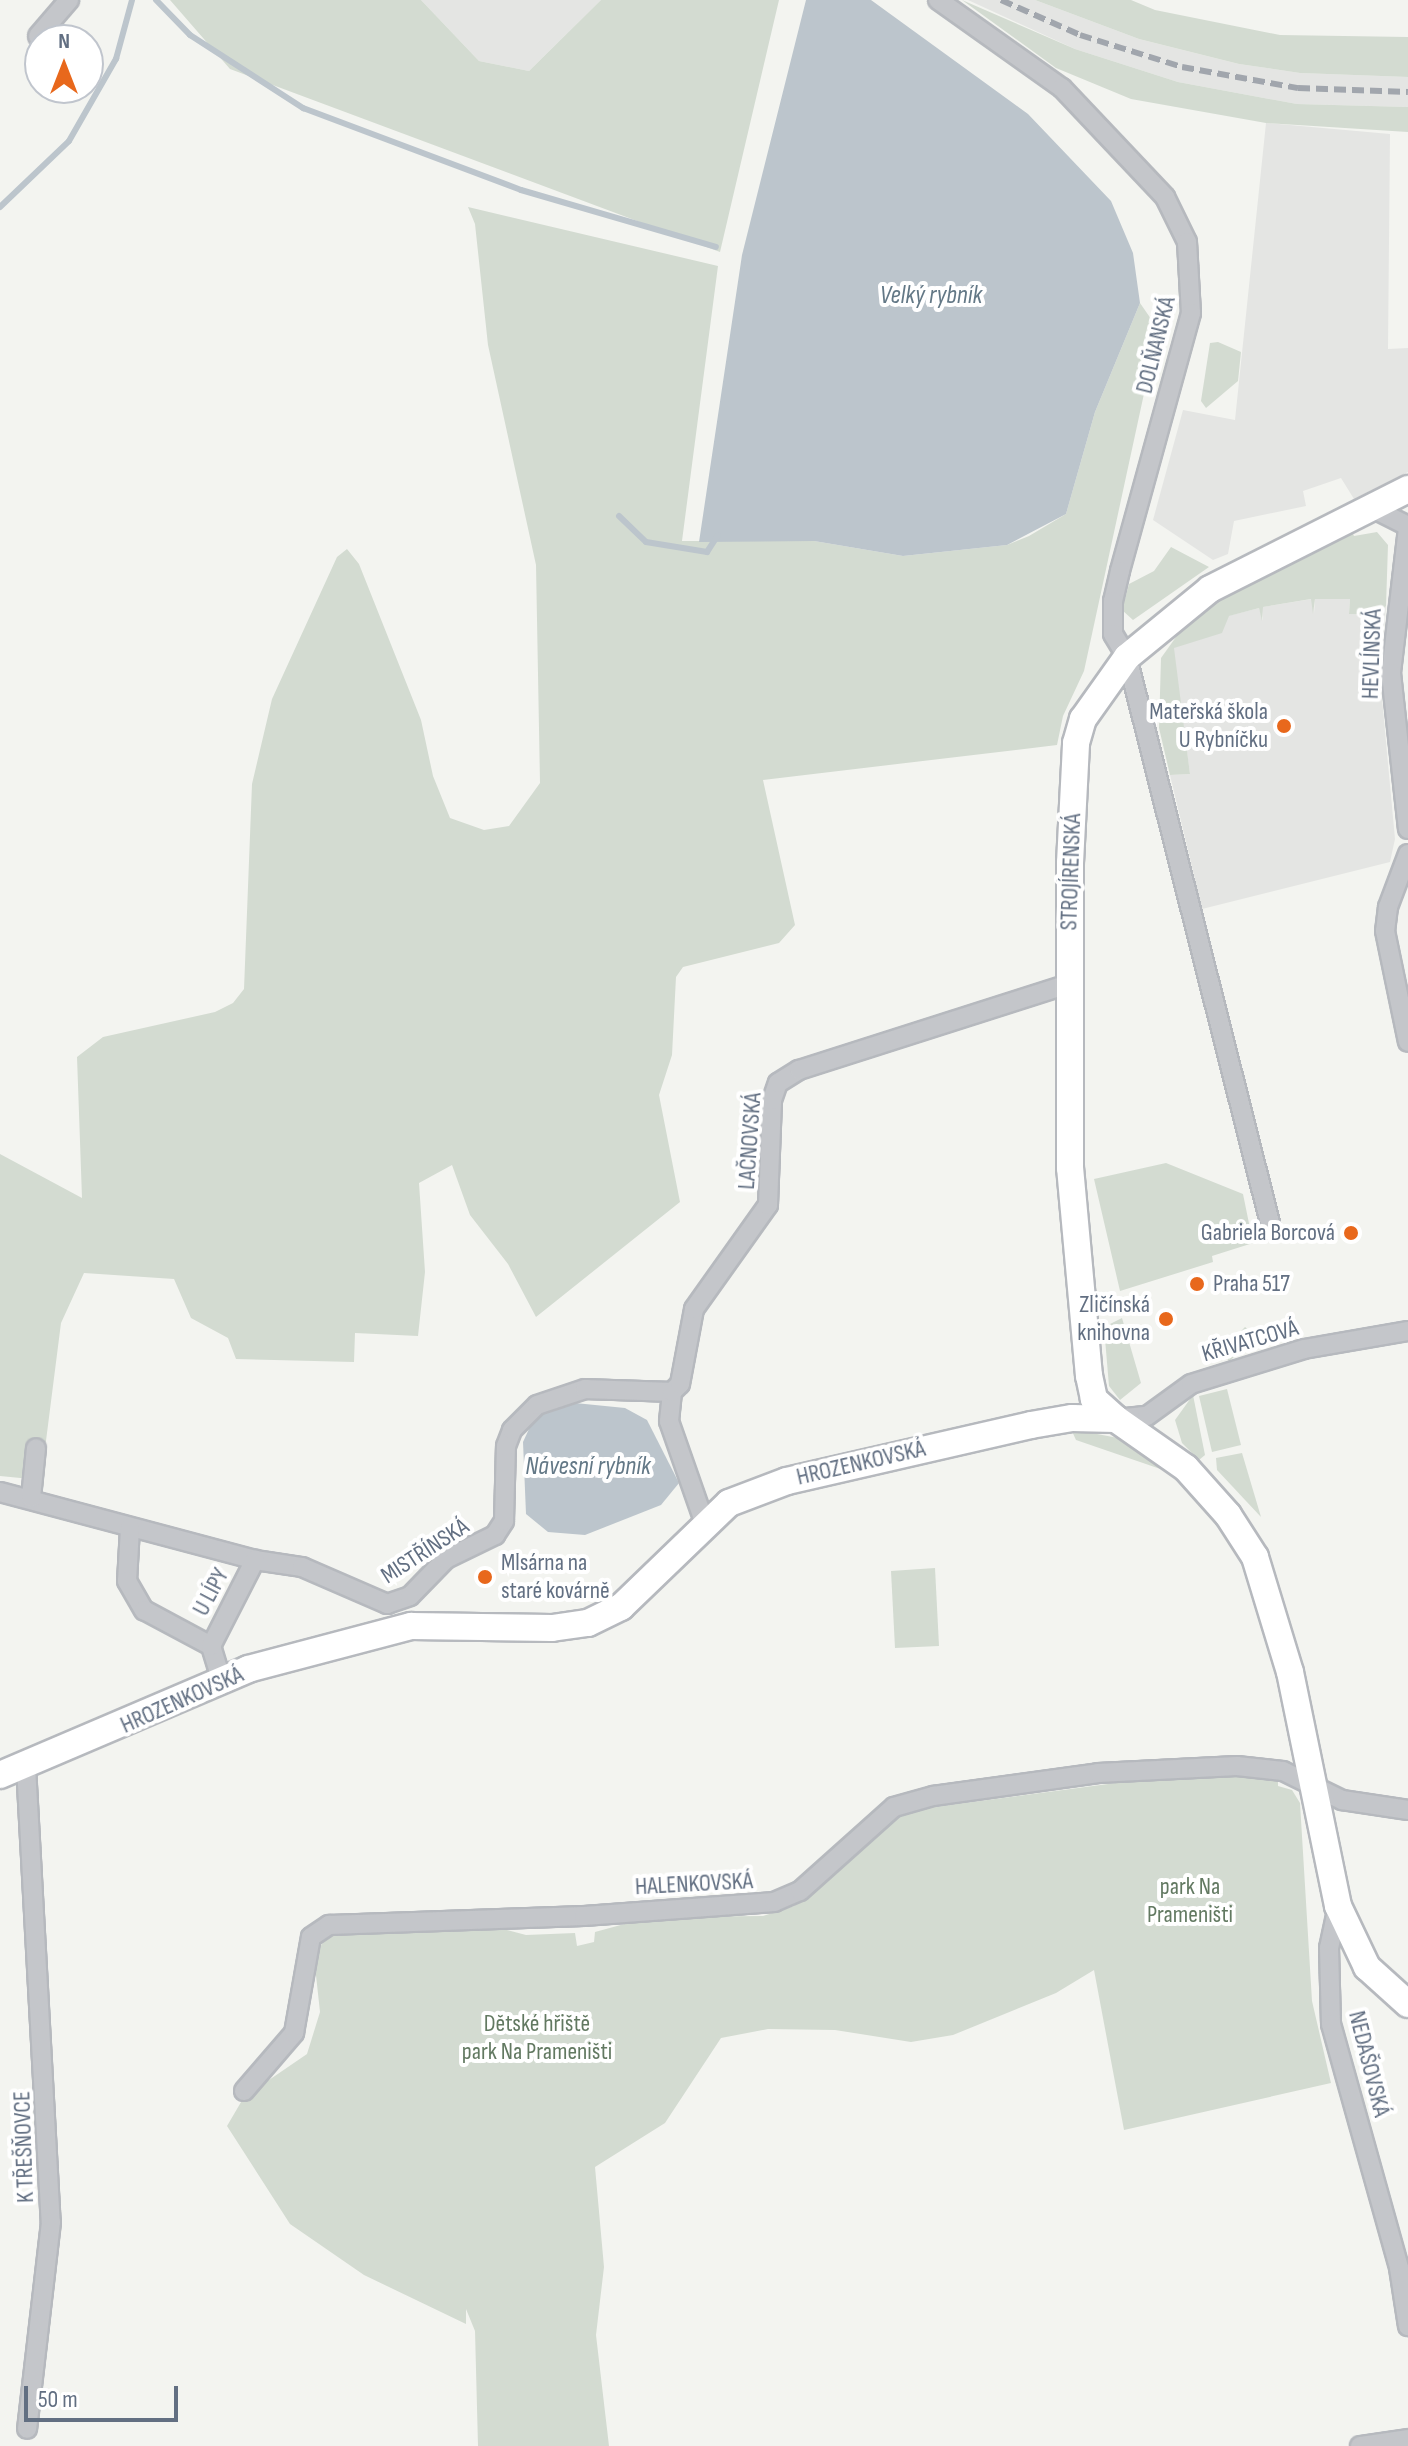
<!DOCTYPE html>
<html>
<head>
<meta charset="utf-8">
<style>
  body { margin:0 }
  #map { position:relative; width:1408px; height:2446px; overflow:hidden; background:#f3f4f0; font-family:"Sofia Sans Condensed",sans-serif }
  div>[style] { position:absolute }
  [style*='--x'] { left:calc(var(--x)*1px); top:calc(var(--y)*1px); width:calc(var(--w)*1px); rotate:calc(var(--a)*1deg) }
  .built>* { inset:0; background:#e4e5e3 }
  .green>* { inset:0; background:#d3dbd1 }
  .water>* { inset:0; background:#bcc5cc }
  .stream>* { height:6px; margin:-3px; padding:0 3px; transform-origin:3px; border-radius:3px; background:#bcc5cc }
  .roads { filter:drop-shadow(2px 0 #b6b9be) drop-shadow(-2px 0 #b6b9be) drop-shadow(0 2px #b6b9be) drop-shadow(0 -2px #b6b9be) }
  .street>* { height:18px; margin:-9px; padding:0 9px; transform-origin:9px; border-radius:9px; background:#c4c6ca }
  .secondary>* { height:26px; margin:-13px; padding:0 13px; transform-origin:13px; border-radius:13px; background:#fff }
  .rail>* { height:6px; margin-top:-3px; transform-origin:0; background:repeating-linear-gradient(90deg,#a1a6ad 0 12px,transparent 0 18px) }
  .dots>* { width:22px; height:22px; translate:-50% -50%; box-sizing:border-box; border:4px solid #fff; border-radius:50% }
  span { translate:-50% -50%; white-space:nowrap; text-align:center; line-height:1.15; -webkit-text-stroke:8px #fff; paint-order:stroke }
  .street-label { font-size:24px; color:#626f82 }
  .poi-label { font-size:24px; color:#626f82 }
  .right { translate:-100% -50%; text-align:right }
  .left { translate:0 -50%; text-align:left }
  .park-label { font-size:24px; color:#627961 }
  .water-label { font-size:26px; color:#637886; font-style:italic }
  .north { position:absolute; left:24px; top:24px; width:80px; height:80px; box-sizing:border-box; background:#fff; border:2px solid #c0c5cd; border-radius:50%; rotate:0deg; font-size:22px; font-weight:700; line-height:32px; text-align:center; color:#626f82 }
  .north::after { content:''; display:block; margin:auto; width:28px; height:36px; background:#e8681c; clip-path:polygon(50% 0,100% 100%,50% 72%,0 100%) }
  .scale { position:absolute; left:24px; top:2386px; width:154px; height:36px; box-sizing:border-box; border:4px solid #626f82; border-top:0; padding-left:10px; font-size:24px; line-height:28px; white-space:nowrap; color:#626f82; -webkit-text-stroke:6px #fff; paint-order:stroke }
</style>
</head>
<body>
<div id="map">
  <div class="built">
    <i style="clip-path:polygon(421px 0,601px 0,529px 71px,479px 61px)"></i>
    <i style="clip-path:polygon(968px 0,1035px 0,1139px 39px,1239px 64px,1300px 73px,1408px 77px,1408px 107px,1297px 104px,1178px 82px,1075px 49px)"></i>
    <i style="clip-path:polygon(1266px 123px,1390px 134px,1388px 349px,1408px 348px,1408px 472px,1354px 499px,1341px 478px,1303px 491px,1306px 506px,1234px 521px,1228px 554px,1213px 560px,1153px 520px,1183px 410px,1235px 420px)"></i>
    <i style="clip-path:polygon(1312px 599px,1314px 614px,1315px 599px,1350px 599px,1349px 614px,1378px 615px,1386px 606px,1380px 677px,1395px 839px,1390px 862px,1202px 909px,1170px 775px,1190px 774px,1173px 648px,1228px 616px,1259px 608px,1263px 621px,1262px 607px)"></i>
  </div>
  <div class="green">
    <i style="clip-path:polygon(170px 0,421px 0,479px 61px,529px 71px,601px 0,779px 0,720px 252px,230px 69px)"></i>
    <i style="clip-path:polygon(962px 0,1075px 49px,1178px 82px,1297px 104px,1408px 107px,1408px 132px,1266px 123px,1131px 99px,1056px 68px)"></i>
    <i style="clip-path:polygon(1035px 0,1131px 0,1155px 10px,1280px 35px,1408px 37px,1408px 77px,1300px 73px,1239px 64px,1139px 39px)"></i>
    <i style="clip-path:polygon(468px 207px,718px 266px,682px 541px,814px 541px,903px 556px,1007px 545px,1029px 536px,1066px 514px,1095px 412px,1140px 303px,1158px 329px,1084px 671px,1063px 716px,1057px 745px,763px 780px,795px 925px,779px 943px,683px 967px,676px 977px,672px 1055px,659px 1095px,680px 1202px,536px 1317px,508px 1264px,470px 1215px,452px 1165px,419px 1183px,425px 1272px,418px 1336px,355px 1333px,354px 1362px,236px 1359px,228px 1338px,191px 1318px,174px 1279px,84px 1273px,61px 1323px,41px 1480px,0 1476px,0 1154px,82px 1198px,77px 1057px,103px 1037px,215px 1012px,233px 1003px,244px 989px,252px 784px,272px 699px,337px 557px,347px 549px,359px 564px,421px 720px,433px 776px,450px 818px,484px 830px,509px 826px,540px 783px,536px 565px,488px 345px,475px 224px)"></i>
    <i style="clip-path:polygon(1218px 342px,1241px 352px,1238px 381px,1206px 408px,1201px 401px,1210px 343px)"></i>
    <i style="clip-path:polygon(1352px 532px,1354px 536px,1377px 532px,1388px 545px,1386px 606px,1378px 615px,1349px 614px,1350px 599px,1315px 599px,1313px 614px,1311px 599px,1263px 607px,1262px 621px,1259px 608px,1229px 616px,1222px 633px,1174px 648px,1190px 774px,1170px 775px,1159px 728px,1161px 658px,1181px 630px,1224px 593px)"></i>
    <i style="clip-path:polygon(1171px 547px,1209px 567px,1133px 620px,1122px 610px,1129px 584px,1154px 571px)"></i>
    <i style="clip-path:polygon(1166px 1163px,1243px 1194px,1253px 1243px,1212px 1256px,1213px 1262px,1120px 1291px,1094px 1179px)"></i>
    <i style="clip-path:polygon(1122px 1318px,1141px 1383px,1120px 1400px,1109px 1386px,1104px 1327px)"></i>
    <i style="clip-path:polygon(1245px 1327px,1255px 1335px,1229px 1362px,1223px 1350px)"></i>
    <i style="clip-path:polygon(1227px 1389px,1241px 1445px,1212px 1452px,1199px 1396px)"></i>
    <i style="clip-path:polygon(1193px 1395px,1205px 1455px,1199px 1460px,1182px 1443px,1175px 1420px)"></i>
    <i style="clip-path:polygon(1071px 1429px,1118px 1438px,1175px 1474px,1076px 1440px)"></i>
    <i style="clip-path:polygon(1242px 1453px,1261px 1517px,1217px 1470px,1216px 1458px)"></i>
    <i style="clip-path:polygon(935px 1568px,939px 1646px,895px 1648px,891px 1571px)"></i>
    <i style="clip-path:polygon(1206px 1771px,1278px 1779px,1278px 1786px,1292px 1790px,1300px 1803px,1312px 2001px,1331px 2083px,1124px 2130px,1094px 1970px,1056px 1993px,953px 2035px,911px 2042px,835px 2030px,768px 2029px,721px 2038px,665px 2123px,595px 2167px,604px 2267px,596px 2335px,609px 2446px,478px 2446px,475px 2331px,466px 2309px,466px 2324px,364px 2275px,290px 2224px,227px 2126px,244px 2097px,307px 2054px,320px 2012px,314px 1957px,328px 1934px,503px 1929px,526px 1935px,575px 1933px,577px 1946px,594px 1942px,595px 1932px,650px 1917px,763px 1916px,794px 1906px,898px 1818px,919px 1809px)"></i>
  </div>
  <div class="water">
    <i style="clip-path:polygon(806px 0,871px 0,1028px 114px,1111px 201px,1133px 253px,1140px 303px,1095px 412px,1066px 514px,1007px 545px,903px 556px,814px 541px,699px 542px,742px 255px)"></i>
    <i style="clip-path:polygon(565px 1402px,625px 1408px,647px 1420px,679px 1483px,661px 1505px,585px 1535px,548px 1532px,526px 1514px,523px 1442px,535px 1416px)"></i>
  </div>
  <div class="stream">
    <i style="--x:156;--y:0;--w:49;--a:45.8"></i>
    <i style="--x:190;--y:35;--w:135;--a:32.9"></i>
    <i style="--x:303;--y:108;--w:233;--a:20.6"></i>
    <i style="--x:521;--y:190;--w:203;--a:16.3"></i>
    <i style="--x:0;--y:207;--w:95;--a:-43.7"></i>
    <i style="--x:69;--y:141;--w:95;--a:-60.2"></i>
    <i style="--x:116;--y:59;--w:61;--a:-74.8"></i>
    <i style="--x:619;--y:516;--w:37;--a:44"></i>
    <i style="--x:646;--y:542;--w:62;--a:9.3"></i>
    <i style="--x:707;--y:552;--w:20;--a:-57"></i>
  </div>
  <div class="roads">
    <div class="street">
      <i style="--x:938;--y:0;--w:152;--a:35.4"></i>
      <i style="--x:1062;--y:88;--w:150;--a:46.6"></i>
      <i style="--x:1165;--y:197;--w:50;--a:63.9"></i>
      <i style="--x:1187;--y:242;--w:71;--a:86.8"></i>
      <i style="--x:1191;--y:313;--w:268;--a:105.4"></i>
      <i style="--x:1120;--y:571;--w:31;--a:103"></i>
      <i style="--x:1113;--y:601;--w:33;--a:90"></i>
      <i style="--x:1113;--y:634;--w:27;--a:59"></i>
      <i style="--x:1127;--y:657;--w:592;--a:75.82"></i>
      <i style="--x:38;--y:36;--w:48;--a:-49.3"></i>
      <i style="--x:1372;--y:508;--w:40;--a:26.6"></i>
      <i style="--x:1408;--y:528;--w:146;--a:96.7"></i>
      <i style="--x:1391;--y:673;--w:157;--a:83.8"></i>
      <i style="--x:1408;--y:854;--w:57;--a:110.7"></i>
      <i style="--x:1388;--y:907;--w:24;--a:97"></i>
      <i style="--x:1385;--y:931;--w:113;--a:78.3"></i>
      <i style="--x:1116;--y:1419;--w:31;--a:-6"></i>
      <i style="--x:1147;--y:1416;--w:54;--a:-36"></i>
      <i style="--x:1191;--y:1384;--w:118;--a:-17.2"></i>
      <i style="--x:1304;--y:1349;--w:106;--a:-9.8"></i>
      <i style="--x:0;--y:1492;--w:264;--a:14.9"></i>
      <i style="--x:255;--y:1560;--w:48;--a:8.5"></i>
      <i style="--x:302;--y:1567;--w:93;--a:23.5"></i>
      <i style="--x:387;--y:1604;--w:24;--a:-19"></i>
      <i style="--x:410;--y:1596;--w:52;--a:-45.8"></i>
      <i style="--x:446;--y:1559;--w:55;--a:-26.1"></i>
      <i style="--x:495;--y:1535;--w:17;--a:-57"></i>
      <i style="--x:504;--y:1521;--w:75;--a:-88.5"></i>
      <i style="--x:506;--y:1446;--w:17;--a:-69"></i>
      <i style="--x:512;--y:1430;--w:35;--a:-45"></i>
      <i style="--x:537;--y:1405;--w:51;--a:-18.4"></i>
      <i style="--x:585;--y:1389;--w:87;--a:2"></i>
      <i style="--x:31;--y:1498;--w:50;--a:-84.3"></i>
      <i style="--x:705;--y:1524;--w:109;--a:-109.3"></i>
      <i style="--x:669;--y:1421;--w:29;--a:-84"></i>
      <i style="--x:672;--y:1392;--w:11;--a:-45"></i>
      <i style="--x:680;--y:1384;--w:76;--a:-79.4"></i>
      <i style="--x:694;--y:1309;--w:128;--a:-54.6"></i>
      <i style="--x:768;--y:1205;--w:105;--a:-87.8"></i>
      <i style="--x:772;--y:1100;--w:18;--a:-71"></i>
      <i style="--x:778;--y:1083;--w:25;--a:-32"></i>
      <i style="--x:799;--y:1070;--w:282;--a:-17.7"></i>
      <i style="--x:130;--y:1528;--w:53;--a:93.2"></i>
      <i style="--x:127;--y:1581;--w:34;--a:60"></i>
      <i style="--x:144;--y:1610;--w:76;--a:28.2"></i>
      <i style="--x:211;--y:1646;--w:34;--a:73"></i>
      <i style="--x:211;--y:1646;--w:97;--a:-62.9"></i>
      <i style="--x:26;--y:1766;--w:457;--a:86.9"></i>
      <i style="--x:51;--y:2222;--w:208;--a:96.6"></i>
      <i style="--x:1338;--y:1906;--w:43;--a:102.1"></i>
      <i style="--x:1329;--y:1948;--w:76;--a:88.5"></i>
      <i style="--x:1331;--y:2024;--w:253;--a:74.4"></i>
      <i style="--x:1399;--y:2268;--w:59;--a:81.2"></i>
      <i style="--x:244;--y:2091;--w:77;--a:-49.2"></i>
      <i style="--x:294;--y:2033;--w:97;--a:-80"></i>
      <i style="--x:311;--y:1937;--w:22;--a:-34"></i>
      <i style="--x:329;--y:1925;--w:255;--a:-2"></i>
      <i style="--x:584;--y:1916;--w:191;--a:-4.2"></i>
      <i style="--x:774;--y:1902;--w:28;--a:-23"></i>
      <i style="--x:800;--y:1891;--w:126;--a:-41.8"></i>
      <i style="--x:894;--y:1807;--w:41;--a:-15.8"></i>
      <i style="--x:933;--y:1796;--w:167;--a:-7.9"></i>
      <i style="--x:1098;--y:1773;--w:139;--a:-2.9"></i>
      <i style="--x:1237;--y:1766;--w:46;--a:6.2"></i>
      <i style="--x:1283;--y:1771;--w:66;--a:26.2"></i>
      <i style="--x:1342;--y:1800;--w:67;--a:8.6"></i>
      <i style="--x:1360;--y:2446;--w:49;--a:-8.3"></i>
    </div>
    <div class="secondary">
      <i style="--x:1116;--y:1419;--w:30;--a:-138"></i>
      <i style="--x:1094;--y:1399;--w:24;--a:-102"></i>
      <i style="--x:1089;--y:1376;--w:209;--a:-95.2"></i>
      <i style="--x:1070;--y:1168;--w:305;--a:-90"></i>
      <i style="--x:1070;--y:863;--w:120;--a:-87.1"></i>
      <i style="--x:1076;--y:743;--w:25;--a:-74"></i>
      <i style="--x:1083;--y:719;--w:76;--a:-54.6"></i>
      <i style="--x:1127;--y:657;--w:107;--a:-39.3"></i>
      <i style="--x:1210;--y:589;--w:222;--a:-26.8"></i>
      <i style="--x:0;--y:1775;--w:270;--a:-23.1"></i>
      <i style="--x:248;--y:1669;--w:169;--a:-14.8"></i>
      <i style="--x:411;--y:1626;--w:141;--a:0.8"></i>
      <i style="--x:552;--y:1628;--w:36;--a:-8"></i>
      <i style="--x:588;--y:1623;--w:37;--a:-26"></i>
      <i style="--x:621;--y:1607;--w:150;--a:-43.9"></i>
      <i style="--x:729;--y:1503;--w:62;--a:-20.8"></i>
      <i style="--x:787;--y:1481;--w:250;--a:-12.9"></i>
      <i style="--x:1031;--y:1425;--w:42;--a:-9.7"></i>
      <i style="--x:1072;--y:1418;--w:44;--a:1.3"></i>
      <i style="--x:1116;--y:1419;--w:85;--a:35"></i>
      <i style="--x:1186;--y:1468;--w:63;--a:48.2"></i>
      <i style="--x:1228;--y:1515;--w:50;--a:57.3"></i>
      <i style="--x:1255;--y:1557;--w:120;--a:73.1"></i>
      <i style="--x:1290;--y:1672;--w:239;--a:78.4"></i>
      <i style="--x:1338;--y:1906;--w:68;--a:64.6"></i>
      <i style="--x:1367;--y:1967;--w:55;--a:42.1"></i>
    </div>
  </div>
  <div class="rail">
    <i style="--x:1001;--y:0;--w:86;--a:23.9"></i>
    <i style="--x:1080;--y:35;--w:107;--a:17.4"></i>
    <i style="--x:1182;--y:67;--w:118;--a:10.3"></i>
    <i style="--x:1298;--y:88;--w:110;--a:2.1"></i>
  </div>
  <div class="dots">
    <i style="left:1284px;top:726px;background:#e8681c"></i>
    <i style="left:1351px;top:1233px;background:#e8681c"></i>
    <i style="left:1197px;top:1284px;background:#e8681c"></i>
    <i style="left:1166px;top:1319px;background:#e8681c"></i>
    <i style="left:485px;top:1577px;background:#e8681c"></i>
  </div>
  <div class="street-label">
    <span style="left:1156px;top:345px;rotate:-76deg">DOLŇANSKÁ</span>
    <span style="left:1372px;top:654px;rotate:-88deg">HEVLÍNSKÁ</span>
    <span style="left:1071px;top:872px;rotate:-88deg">STROJÍRENSKÁ</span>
    <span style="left:750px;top:1141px;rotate:-86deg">LAČNOVSKÁ</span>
    <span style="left:1250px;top:1341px;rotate:-16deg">KŘIVATCOVÁ</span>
    <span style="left:861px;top:1463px;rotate:-13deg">HROZENKOVSKÁ</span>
    <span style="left:425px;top:1551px;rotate:-33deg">MISTŘÍNSKÁ</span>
    <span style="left:211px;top:1592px;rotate:-62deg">U LÍPY</span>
    <span style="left:182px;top:1700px;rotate:-24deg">HROZENKOVSKÁ</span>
    <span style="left:694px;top:1884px;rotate:-3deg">HALENKOVSKÁ</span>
    <span style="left:1369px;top:2064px;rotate:76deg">NEDAŠOVSKÁ</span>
    <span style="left:24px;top:2147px;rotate:-92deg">K TŘEŠŇOVCE</span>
  </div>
  <div class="poi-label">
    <span class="right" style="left:1268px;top:726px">Mateřská škola<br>U Rybníčku</span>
    <span class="right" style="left:1335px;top:1233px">Gabriela Borcová</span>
    <span class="left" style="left:1213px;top:1284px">Praha 517</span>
    <span class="right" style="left:1150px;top:1319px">Zličínská<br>knihovna</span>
    <span class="left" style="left:501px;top:1577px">Mlsárna na<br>staré kovárně</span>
  </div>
  <div class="park-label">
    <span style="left:1190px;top:1901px">park Na<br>Prameništi</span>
    <span style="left:537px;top:2038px">Dětské hřiště<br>park Na Prameništi</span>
  </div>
  <div class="water-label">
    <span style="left:931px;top:296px">Velký rybník</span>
    <span style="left:588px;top:1467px">Návesní rybník</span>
  </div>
  <div class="north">N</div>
  <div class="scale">50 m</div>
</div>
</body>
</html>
